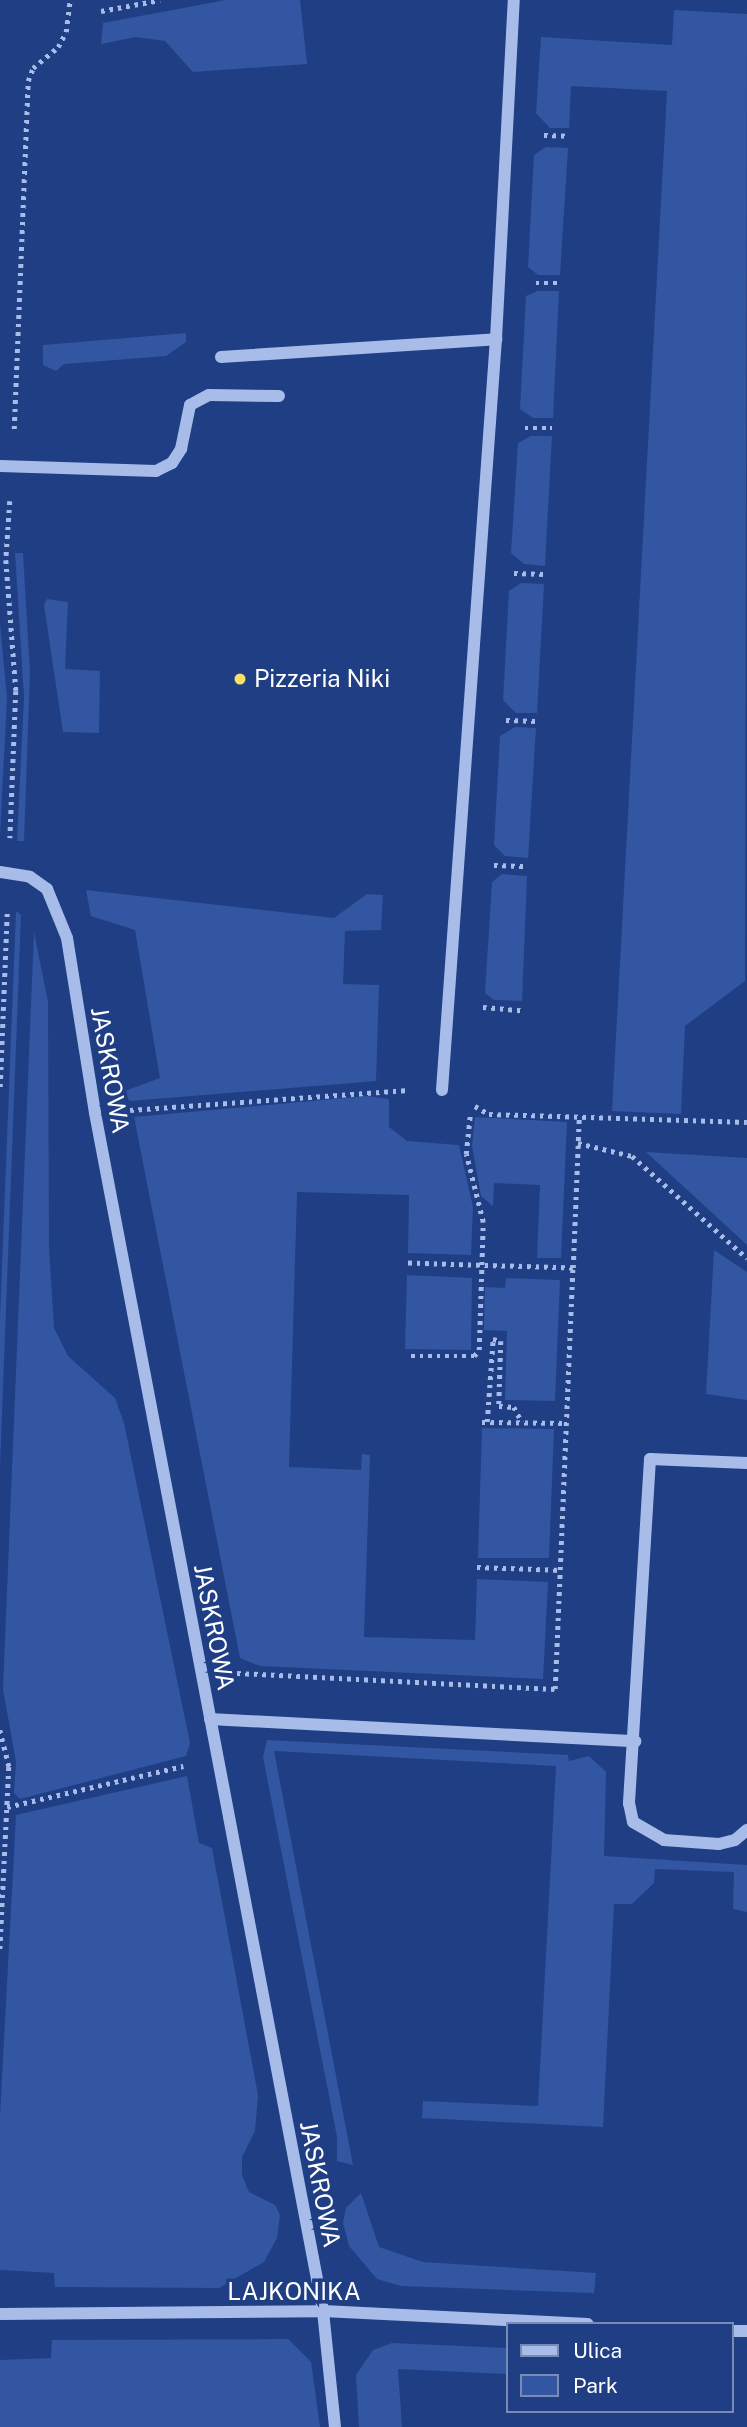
<!DOCTYPE html>
<html>
<head>
<meta charset="utf-8">
<style>
  body { margin:0 }
  #map { position:relative; width:747px; height:2427px; overflow:hidden; background:#1f3e84; font-family:"Public Sans",sans-serif }
  div>[style] { position:absolute }
  [style*='--x'] { left:calc(var(--x)*1px); top:calc(var(--y)*1px); width:calc(var(--w)*1px); rotate:calc(var(--a)*1deg) }
  .green>* { inset:0; background:#3356a2 }
  .path>* { height:4.5px; margin-top:-2.25px; transform-origin:0; background:repeating-linear-gradient(90deg,#a7bce9 0 3.5px,transparent 0 8.5px) }
  .minor>* { height:12px; margin:-6px; padding:0 6px; transform-origin:6px; border-radius:6px; background:#a7bce9 }
  .dots>* { width:19px; height:19px; translate:-50% -50%; box-sizing:border-box; border:4px solid #1f3e84; border-radius:50% }
  span { translate:-50% -50%; white-space:nowrap; text-align:center; line-height:1.15; -webkit-text-stroke:7px #1f3e84; paint-order:stroke }
  .poi-label { font-size:24px; color:#fff }
  .left { translate:0 -50%; text-align:left }
  .street-label { font-size:24px; color:#fff }
  .legend { position:absolute; left:506px; top:2322px; width:228px; height:91px; box-sizing:border-box; background:#1f3e84; border:2px solid #798bb5; margin:0; padding:9px 12px; list-style:none; font-size:21px; color:#fff }
  .legend li { display:flex; align-items:center; gap:14px; height:35px }
  .legend b { width:35px; border:2px solid #798bb5 }
</style>
</head>
<body>
<div id="map">
  <div class="green">
    <i style="clip-path:polygon(226px 0,300px 0,307px 64px,193px 72px,165px 41px,136px 37px,101px 44px,103px 23px)"></i>
    <i style="clip-path:polygon(674px 10px,747px 14px,745px 981px,685px 1026px,681px 1114px,612px 1111px,667px 91px,571px 86px,569px 128px,550px 128px,536px 113px,541px 37px,672px 45px)"></i>
    <i style="clip-path:polygon(546px 147px,568px 148px,560px 275px,538px 275px,528px 267px,534px 155px)"></i>
    <i style="clip-path:polygon(538px 291px,559px 291px,553px 418px,533px 418px,520px 409px,526px 296px)"></i>
    <i style="clip-path:polygon(186px 333px,186px 342px,166px 356px,64px 364px,56px 371px,43px 365px,43px 345px)"></i>
    <i style="clip-path:polygon(531px 436px,552px 436px,545px 566px,524px 564px,511px 553px,518px 443px)"></i>
    <i style="clip-path:polygon(15px 553px,23px 553px,30px 672px,24px 841px,17px 841px,24px 697px)"></i>
    <i style="clip-path:polygon(521px 583px,544px 584px,537px 713px,516px 713px,503px 700px,509px 591px)"></i>
    <i style="clip-path:polygon(47px 599px,68px 602px,65px 669px,100px 671px,99px 733px,63px 732px,44px 605px)"></i>
    <i style="clip-path:polygon(0 624px,7px 698px,0 836px)"></i>
    <i style="clip-path:polygon(515px 727px,536px 728px,528px 858px,505px 856px,494px 845px,500px 736px)"></i>
    <i style="clip-path:polygon(502px 874px,527px 876px,522px 1001px,494px 1000px,485px 993px,492px 882px)"></i>
    <i style="clip-path:polygon(86px 890px,334px 918px,367px 894px,383px 895px,381px 930px,345px 931px,343px 984px,379px 985px,376px 1081px,130px 1101px,122px 1092px,160px 1078px,135px 930px,91px 916px)"></i>
    <i style="clip-path:polygon(16px 911px,21px 915px,0 1467px,0 1317px)"></i>
    <i style="clip-path:polygon(34px 932px,48px 1002px,49px 1248px,54px 1328px,68px 1356px,115px 1398px,124px 1423px,190px 1743px,186px 1756px,20px 1799px,14px 1793px,16px 1762px,3px 1689px)"></i>
    <i style="clip-path:polygon(367px 1096px,389px 1099px,389px 1127px,407px 1141px,459px 1145px,473px 1207px,471px 1255px,408px 1253px,409px 1195px,297px 1192px,289px 1467px,361px 1470px,362px 1454px,370px 1455px,364px 1637px,475px 1640px,477px 1579px,548px 1582px,543px 1679px,260px 1666px,240px 1658px,134px 1117px)"></i>
    <i style="clip-path:polygon(475px 1117px,567px 1122px,561px 1258px,537px 1258px,540px 1185px,494px 1183px,493px 1206px,481px 1196px,472px 1146px)"></i>
    <i style="clip-path:polygon(646px 1152px,747px 1158px,747px 1245px)"></i>
    <i style="clip-path:polygon(714px 1250px,747px 1272px,747px 1400px,706px 1394px)"></i>
    <i style="clip-path:polygon(407px 1275px,472px 1278px,471px 1350px,405px 1349px)"></i>
    <i style="clip-path:polygon(506px 1278px,560px 1280px,555px 1401px,505px 1400px,507px 1331px,484px 1330px,485px 1287px,505px 1288px)"></i>
    <i style="clip-path:polygon(482px 1428px,554px 1429px,549px 1558px,478px 1558px)"></i>
    <i style="clip-path:polygon(267px 1740px,568px 1755px,569px 1761px,589px 1756px,606px 1772px,604px 1856px,747px 1865px,747px 1912px,733px 1909px,734px 1872px,655px 1869px,654px 1883px,632px 1904px,614px 1904px,603px 2127px,422px 2118px,423px 2101px,538px 2106px,556px 1766px,274px 1751px,353px 2165px,337px 2161px,337px 2137px,263px 1757px)"></i>
    <i style="clip-path:polygon(187px 1776px,199px 1843px,212px 1848px,258px 2095px,255px 2131px,242px 2157px,242px 2175px,249px 2192px,275px 2205px,280px 2215px,277px 2238px,264px 2262px,219px 2288px,55px 2287px,54px 2273px,0 2270px,0 2115px,16px 1815px)"></i>
    <i style="clip-path:polygon(361px 2193px,379px 2247px,423px 2262px,596px 2273px,594px 2293px,401px 2286px,377px 2279px,349px 2246px,343px 2223px,346px 2208px)"></i>
    <i style="clip-path:polygon(288px 2339px,311px 2362px,320px 2427px,0 2427px,0 2360px,51px 2358px,52px 2340px)"></i>
    <i style="clip-path:polygon(392px 2343px,507px 2348px,507px 2374px,398px 2369px,402px 2427px,359px 2427px,356px 2375px,373px 2350px)"></i>
  </div>
  <div class="path">
    <i style="--x:101;--y:11;--w:60;--a:-10.6"></i>
    <i style="--x:544;--y:135;--w:24;--a:2"></i>
    <i style="--x:536;--y:283;--w:23;--a:0"></i>
    <i style="--x:525;--y:428;--w:27;--a:0"></i>
    <i style="--x:14;--y:429;--w:348;--a:-87.7"></i>
    <i style="--x:28;--y:81;--w:14;--a:-69"></i>
    <i style="--x:33;--y:68;--w:33;--a:-40"></i>
    <i style="--x:58;--y:47;--w:17;--a:-62"></i>
    <i style="--x:66;--y:32;--w:32;--a:-83"></i>
    <i style="--x:10;--y:501;--w:59;--a:93.9"></i>
    <i style="--x:6;--y:560;--w:131;--a:85.6"></i>
    <i style="--x:16;--y:691;--w:147;--a:92.3"></i>
    <i style="--x:514;--y:573;--w:30;--a:2"></i>
    <i style="--x:506;--y:720;--w:30;--a:2"></i>
    <i style="--x:494;--y:865;--w:34;--a:2"></i>
    <i style="--x:483;--y:1007;--w:38;--a:5"></i>
    <i style="--x:0;--y:1087;--w:177;--a:-87.7"></i>
    <i style="--x:475;--y:1106;--w:16;--a:30"></i>
    <i style="--x:489;--y:1114;--w:258;--a:1.8"></i>
    <i style="--x:130;--y:1110;--w:279;--a:-4.1"></i>
    <i style="--x:578;--y:1143;--w:56;--a:13.5"></i>
    <i style="--x:632;--y:1156;--w:154;--a:41.6"></i>
    <i style="--x:573;--y:1268;--w:149;--a:-87.7"></i>
    <i style="--x:411;--y:1356;--w:63;--a:0"></i>
    <i style="--x:474;--y:1356;--w:8;--a:-50"></i>
    <i style="--x:479;--y:1350;--w:128;--a:-88.2"></i>
    <i style="--x:483;--y:1222;--w:70;--a:-104"></i>
    <i style="--x:466;--y:1154;--w:39;--a:-84"></i>
    <i style="--x:482;--y:1422;--w:85;--a:0.7"></i>
    <i style="--x:487;--y:1422;--w:83;--a:-85.9"></i>
    <i style="--x:493;--y:1339;--w:8;--a:14"></i>
    <i style="--x:501;--y:1341;--w:65;--a:91.8"></i>
    <i style="--x:499;--y:1406;--w:15;--a:4"></i>
    <i style="--x:514;--y:1407;--w:17;--a:62"></i>
    <i style="--x:477;--y:1567;--w:84;--a:2"></i>
    <i style="--x:237;--y:1673;--w:318;--a:2.9"></i>
    <i style="--x:555;--y:1689;--w:421;--a:-87.6"></i>
    <i style="--x:573;--y:1268;--w:166;--a:-178.3"></i>
    <i style="--x:0;--y:1730;--w:38;--a:76"></i>
    <i style="--x:9;--y:1767;--w:182;--a:92.8"></i>
    <i style="--x:7;--y:1807;--w:181;--a:-13.1"></i>
  </div>
  <div class="minor">
    <i style="--x:221;--y:357;--w:276;--a:-3.7"></i>
    <i style="--x:0;--y:466;--w:156;--a:1.8"></i>
    <i style="--x:156;--y:471;--w:18;--a:-27"></i>
    <i style="--x:172;--y:463;--w:17;--a:-57"></i>
    <i style="--x:181;--y:449;--w:45;--a:-78.4"></i>
    <i style="--x:190;--y:405;--w:21;--a:-28"></i>
    <i style="--x:209;--y:395;--w:70;--a:0.8"></i>
    <i style="--x:0;--y:872;--w:30;--a:9"></i>
    <i style="--x:30;--y:877;--w:21;--a:35"></i>
    <i style="--x:47;--y:889;--w:53;--a:67.8"></i>
    <i style="--x:67;--y:938;--w:177;--a:80.9"></i>
    <i style="--x:95;--y:1113;--w:1220;--a:79.22"></i>
    <i style="--x:323;--y:2311;--w:117;--a:84.1"></i>
    <i style="--x:442;--y:1090;--w:753;--a:-85.89"></i>
    <i style="--x:496;--y:339;--w:339;--a:-87"></i>
    <i style="--x:747;--y:1463;--w:97;--a:-177.6"></i>
    <i style="--x:650;--y:1459;--w:345;--a:93.5"></i>
    <i style="--x:629;--y:1803;--w:19;--a:78"></i>
    <i style="--x:633;--y:1822;--w:36;--a:30"></i>
    <i style="--x:664;--y:1840;--w:55;--a:4.2"></i>
    <i style="--x:719;--y:1844;--w:16;--a:-14"></i>
    <i style="--x:735;--y:1840;--w:16;--a:-40"></i>
    <i style="--x:210;--y:1719;--w:426;--a:3"></i>
    <i style="--x:0;--y:2314;--w:323;--a:-0.5"></i>
    <i style="--x:323;--y:2311;--w:265;--a:2.8"></i>
    <i style="--x:731;--y:2331;--w:16;--a:0"></i>
  </div>
  <div class="dots">
    <i style="left:240px;top:679px;background:#f7e167"></i>
  </div>
  <div class="poi-label">
    <span class="left" style="left:254px;top:679px">Pizzeria Niki</span>
  </div>
  <div class="street-label">
    <span style="left:110px;top:1070px;rotate:80deg">JASKROWA</span>
    <span style="left:214px;top:1627px;rotate:79deg">JASKROWA</span>
    <span style="left:320px;top:2184px;rotate:79deg">JASKROWA</span>
    <span style="left:294px;top:2292px">LAJKONIKA</span>
  </div>
  <ul class="legend">
  <li><b style="height:9px;background:#a7bce9"></b>Ulica</li>
  <li><b style="height:19px;background:#3356a2"></b>Park</li>
  </ul>
</div>
</body>
</html>
